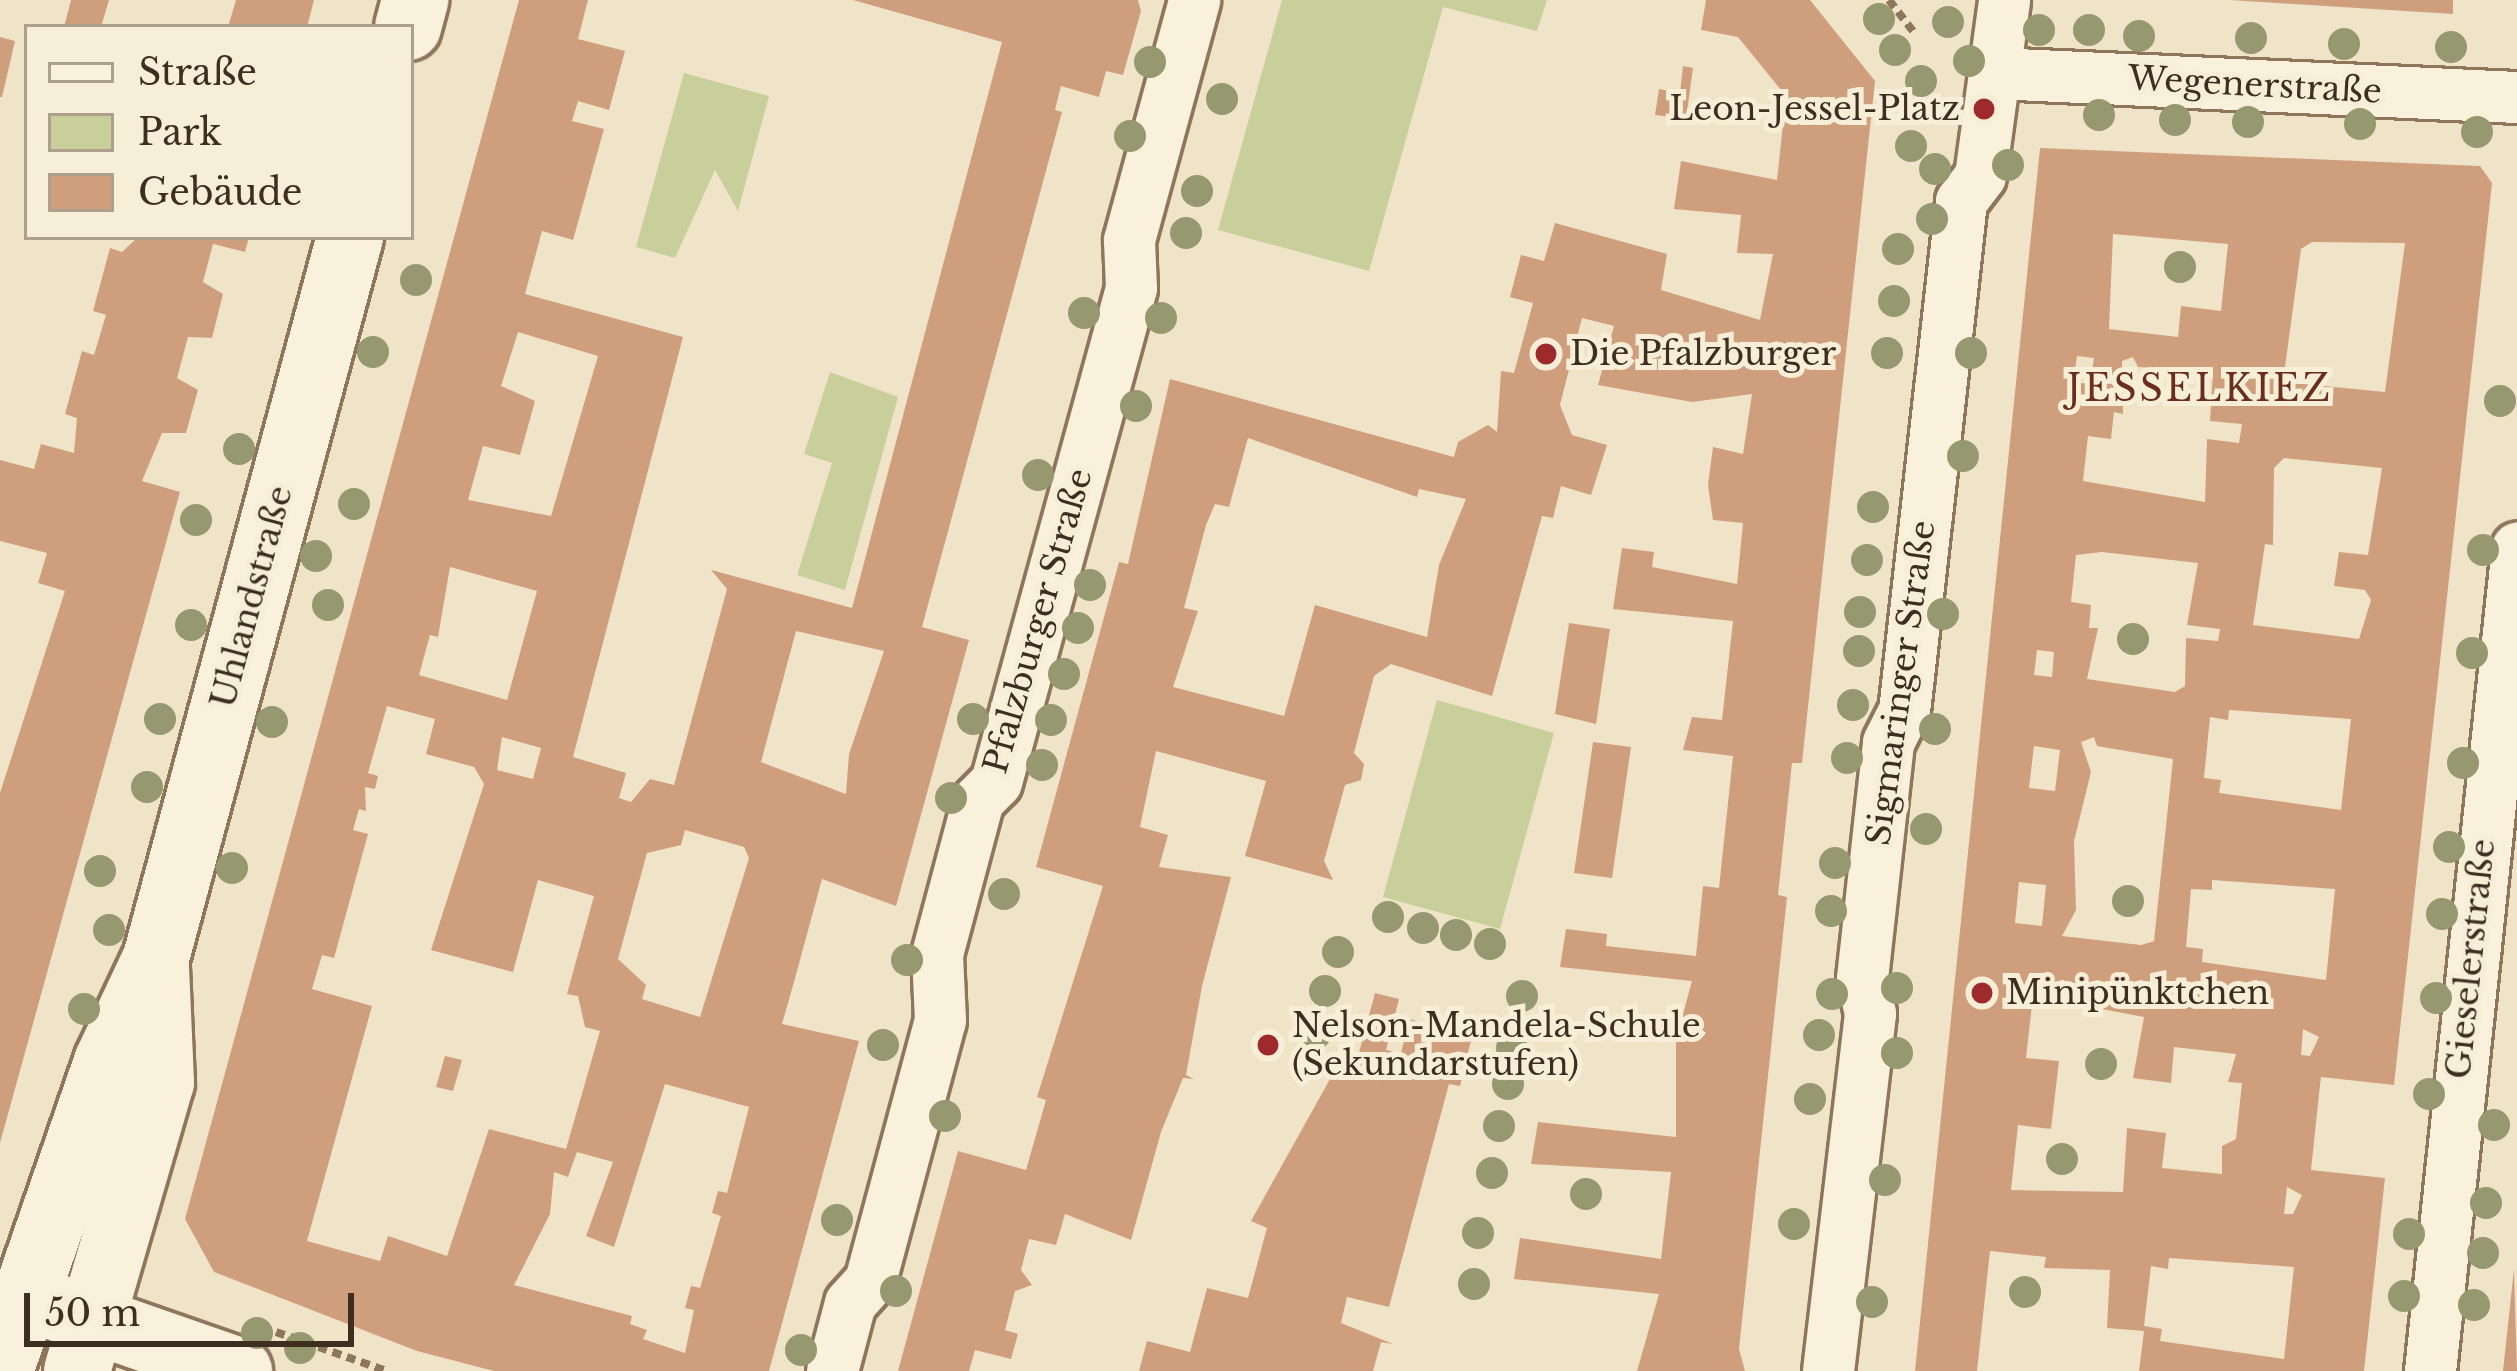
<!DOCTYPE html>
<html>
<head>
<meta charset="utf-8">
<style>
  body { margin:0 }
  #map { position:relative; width:2517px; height:1371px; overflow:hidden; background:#f0e4c8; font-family:"Libre Baskerville",serif }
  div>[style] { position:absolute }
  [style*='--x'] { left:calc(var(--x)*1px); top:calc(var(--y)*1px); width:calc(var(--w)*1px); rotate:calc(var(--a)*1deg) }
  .green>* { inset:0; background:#c9cf9b }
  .building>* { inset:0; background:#cf9f7d }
  .path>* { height:8px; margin-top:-4px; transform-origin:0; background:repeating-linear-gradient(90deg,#8d765c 0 9px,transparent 0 15px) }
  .roads { filter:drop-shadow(3px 0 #8d765c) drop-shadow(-3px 0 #8d765c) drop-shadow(0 3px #8d765c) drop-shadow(0 -3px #8d765c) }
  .street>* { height:51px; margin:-25.5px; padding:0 25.5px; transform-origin:25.5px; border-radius:25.5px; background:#faf1dc }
  .secondary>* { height:66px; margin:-33px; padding:0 33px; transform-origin:33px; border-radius:33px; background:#faf1dc }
  .trees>* { width:32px; height:32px; margin:-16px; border-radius:50%; background:#96986f }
  .dots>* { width:33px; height:33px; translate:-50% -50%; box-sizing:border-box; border:6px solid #f7eed8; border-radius:50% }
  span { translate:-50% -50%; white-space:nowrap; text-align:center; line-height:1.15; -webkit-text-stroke:10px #f7eed8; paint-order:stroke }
  .street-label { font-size:33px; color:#3d2e20 }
  .poi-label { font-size:33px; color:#3d2e20 }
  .right { translate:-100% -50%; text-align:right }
  .left { translate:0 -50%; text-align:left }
  .neighbourhood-label { font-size:36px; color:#6b2e1e; letter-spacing:3px }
  .legend { position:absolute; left:24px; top:24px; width:390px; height:216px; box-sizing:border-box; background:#f7eed8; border:3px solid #ada18e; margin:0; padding:15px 21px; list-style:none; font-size:36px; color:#3d2e20 }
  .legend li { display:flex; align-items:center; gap:24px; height:60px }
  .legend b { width:60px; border:3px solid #ada18e }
  .scale { position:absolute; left:24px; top:1293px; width:330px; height:54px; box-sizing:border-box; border:6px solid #3d2e20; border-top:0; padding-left:15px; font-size:36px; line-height:42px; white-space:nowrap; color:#3d2e20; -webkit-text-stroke:9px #f7eed8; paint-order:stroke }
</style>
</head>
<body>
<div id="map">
  <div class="green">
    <i style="clip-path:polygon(1282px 0,1547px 0,1537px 31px,1443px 7px,1369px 271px,1218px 230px)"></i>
    <i style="clip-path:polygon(684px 73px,769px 96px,738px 211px,715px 170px,675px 258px,636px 247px)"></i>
    <i style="clip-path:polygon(830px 372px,898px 397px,845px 590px,797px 575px,832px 463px,804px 454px)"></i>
    <i style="clip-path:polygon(1437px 700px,1554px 733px,1500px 929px,1383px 897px)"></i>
  </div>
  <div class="building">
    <i style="clip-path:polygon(71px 0,109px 0,101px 27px,64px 27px)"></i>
    <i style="clip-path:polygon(236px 0,314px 0,307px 27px,228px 27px)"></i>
    <i style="clip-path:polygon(evenodd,519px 0,588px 0,578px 39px,625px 51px,609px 110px,578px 101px,572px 121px,604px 129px,573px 240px,542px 231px,525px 294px,683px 337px,573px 757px,626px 773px,619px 798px,631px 802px,650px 779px,674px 785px,727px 589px,711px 570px,852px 608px,1002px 42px,853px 0,1138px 0,1141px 11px,1123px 75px,1106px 71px,1099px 97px,1061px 86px,1055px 110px,1062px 112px,922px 627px,969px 640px,896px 906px,822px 879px,794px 982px,782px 1024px,859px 1041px,769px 1371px,494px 1371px,417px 1351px,214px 1272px,185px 1219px,519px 0,518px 332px,598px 356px,551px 516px,468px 500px,483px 446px,520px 455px,535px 401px,501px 386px,518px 332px,519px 0,450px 567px,537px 591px,507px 700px,419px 675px,430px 635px,438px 637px,450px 567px,519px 0,796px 631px,884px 651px,849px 754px,846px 794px,761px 762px,796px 631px,519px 0,387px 706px,435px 719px,426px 754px,474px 767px,484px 784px,431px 950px,513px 972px,538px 880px,594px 896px,567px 994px,578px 996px,585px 1027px,600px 1031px,566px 1149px,489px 1129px,447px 1256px,388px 1236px,380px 1261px,307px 1241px,372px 1006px,312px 989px,322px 955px,334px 958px,368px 834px,353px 830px,359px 809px,366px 811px,365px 787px,375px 789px,378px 776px,368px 773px,387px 706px,519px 0,502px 737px,541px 748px,533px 779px,497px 770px,502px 737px,519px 0,685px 830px,744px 847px,749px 858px,700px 1017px,642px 999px,646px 985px,618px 959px,647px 853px,681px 845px,685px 830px,519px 0,665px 1084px,749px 1107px,727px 1193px,718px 1191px,712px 1213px,721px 1216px,700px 1288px,691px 1286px,685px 1308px,694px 1310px,685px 1353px,643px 1339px,647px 1330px,630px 1324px,632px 1316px,514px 1285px,550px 1214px,554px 1172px,568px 1177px,577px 1152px,613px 1162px,586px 1236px,614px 1247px,665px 1084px)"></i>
    <i style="clip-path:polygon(evenodd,1706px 0,1810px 0,1875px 81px,1802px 763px,1792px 763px,1778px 895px,1787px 897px,1739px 1349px,1745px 1371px,1637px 1371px,1659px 1294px,1514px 1279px,1520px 1238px,1661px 1259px,1671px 1172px,1531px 1164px,1538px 1122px,1676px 1137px,1676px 1040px,1692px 981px,1560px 967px,1566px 929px,1607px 934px,1606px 946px,1696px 956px,1703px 886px,1719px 888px,1733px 756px,1683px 750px,1692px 717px,1722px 720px,1733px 621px,1613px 609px,1622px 548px,1654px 552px,1652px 567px,1737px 584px,1743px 523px,1713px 520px,1708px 485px,1713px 447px,1743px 454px,1752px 394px,1692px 402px,1598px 385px,1614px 326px,1582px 318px,1560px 405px,1572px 435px,1607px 445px,1591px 495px,1561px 486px,1553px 518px,1542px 516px,1492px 696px,1391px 664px,1374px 676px,1354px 753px,1364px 764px,1361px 780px,1345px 785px,1324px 861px,1333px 880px,1245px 856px,1266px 781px,1156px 751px,1140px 827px,1168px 835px,1159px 867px,1231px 877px,1202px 986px,1186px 1075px,1194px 1079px,1183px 1078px,1161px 1132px,1131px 1240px,1065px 1214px,1056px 1245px,1029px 1239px,1021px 1270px,1032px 1285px,1015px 1291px,1005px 1330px,1018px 1334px,1011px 1359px,975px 1350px,969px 1371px,898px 1371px,958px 1151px,1026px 1170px,1046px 1100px,1037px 1097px,1103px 886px,1036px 867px,1119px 562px,1128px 564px,1170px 379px,1454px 457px,1458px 442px,1488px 425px,1497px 432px,1501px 371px,1514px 373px,1533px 303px,1510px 297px,1521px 255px,1544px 261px,1555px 223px,1667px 254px,1661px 290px,1760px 320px,1773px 254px,1737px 253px,1741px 215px,1674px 209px,1681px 161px,1777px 180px,1786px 96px,1738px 37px,1701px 30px,1706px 0,1248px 438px,1417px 497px,1419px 489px,1466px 499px,1439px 565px,1427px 637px,1315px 605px,1284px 716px,1173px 687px,1198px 611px,1184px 608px,1206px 525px,1215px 504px,1229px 507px,1248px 438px)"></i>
    <i style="clip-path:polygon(2230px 0,2453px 0,2453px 14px)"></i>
    <i style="clip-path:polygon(0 37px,15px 41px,2px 97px,0 97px)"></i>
    <i style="clip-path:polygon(1683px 66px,1693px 68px,1686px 119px,1655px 115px,1659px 89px,1680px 93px)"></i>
    <i style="clip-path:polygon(evenodd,2040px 148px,2480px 166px,2492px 183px,2394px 1085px,2321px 1077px,2320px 1085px,2311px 1170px,2385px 1178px,2364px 1371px,2139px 1371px,2144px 1331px,2107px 1328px,2110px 1270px,2044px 1268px,2046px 1257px,1990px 1251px,1977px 1371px,1915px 1371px,2040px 148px,2113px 234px,2228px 244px,2221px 311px,2181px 306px,2178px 337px,2109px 329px,2113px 234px,2040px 148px,2312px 242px,2405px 243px,2385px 392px,2283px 382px,2301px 249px,2312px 242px,2040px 148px,2077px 356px,2094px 358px,2090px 384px,2073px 382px,2077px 356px,2040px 148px,2133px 357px,2138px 367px,2213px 371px,2210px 421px,2242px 424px,2239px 443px,2207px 439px,2205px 502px,2083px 481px,2088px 436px,2111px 439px,2114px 412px,2123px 414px,2122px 361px,2133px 357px,2040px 148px,2284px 458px,2382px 468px,2368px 555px,2339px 552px,2334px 586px,2365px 590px,2371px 600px,2359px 639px,2253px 625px,2265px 544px,2273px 545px,2274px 468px,2284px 458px,2040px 148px,2102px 552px,2198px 563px,2187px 625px,2220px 629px,2218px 641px,2186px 638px,2185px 686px,2175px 692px,2087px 679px,2098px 628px,2089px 628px,2091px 605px,2071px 602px,2076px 555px,2102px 552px,2040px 148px,2037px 650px,2054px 652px,2052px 677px,2034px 675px,2037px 650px,2040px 148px,2229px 710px,2351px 719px,2341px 810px,2219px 793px,2221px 780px,2204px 778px,2210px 717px,2228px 720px,2229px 710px,2040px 148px,2094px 737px,2097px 746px,2173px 759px,2154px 941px,2141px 945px,2062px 936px,2076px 910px,2074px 841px,2091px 772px,2081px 742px,2094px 737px,2040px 148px,2034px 746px,2060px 750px,2055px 791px,2029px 788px,2034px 746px,2040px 148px,2212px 880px,2335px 889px,2326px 980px,2202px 962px,2203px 949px,2186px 947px,2191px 889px,2212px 890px,2212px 880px,2040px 148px,2019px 882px,2046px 885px,2042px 926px,2015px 923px,2019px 882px,2040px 148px,2033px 996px,2144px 1017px,2133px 1078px,2171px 1083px,2174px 1047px,2236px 1054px,2228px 1082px,2242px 1083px,2236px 1139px,2222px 1146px,2222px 1174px,2162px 1168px,2166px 1133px,2127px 1128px,2123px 1192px,2011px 1190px,2018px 1125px,2051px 1129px,2059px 1061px,2026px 1058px,2033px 996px,2040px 148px,2303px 1029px,2319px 1037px,2310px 1056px,2301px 1055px,2303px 1029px,2040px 148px,2287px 1187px,2302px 1195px,2293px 1214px,2284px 1214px,2287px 1187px,2040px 148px,2169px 1258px,2294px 1267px,2284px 1359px,2160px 1341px,2162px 1329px,2144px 1326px,2151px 1266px,2168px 1269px,2169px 1258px)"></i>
    <i style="clip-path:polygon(138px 237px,249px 237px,245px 252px,213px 244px,203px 282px,223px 294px,212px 338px,188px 337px,177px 378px,198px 390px,186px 433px,162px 433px,142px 481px,180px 492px,0 1143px,0 793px,65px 591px,38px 583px,47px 553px,0 541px,0 460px,34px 469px,41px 444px,74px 453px,77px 418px,65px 414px,82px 351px,94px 355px,106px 315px,93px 311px,110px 248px,122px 252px)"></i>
    <i style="clip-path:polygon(1569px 623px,1610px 629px,1596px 724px,1555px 714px)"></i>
    <i style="clip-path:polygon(1593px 742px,1631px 747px,1612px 878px,1574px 873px)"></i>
    <i style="clip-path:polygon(1375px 993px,1399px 999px,1386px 1050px,1401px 1053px,1409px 1019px,1472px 1036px,1460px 1086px,1449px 1084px,1389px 1307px,1347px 1297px,1341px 1323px,1393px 1344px,1381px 1342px,1373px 1371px,1139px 1371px,1147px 1341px,1190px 1352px,1207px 1288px,1248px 1298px,1267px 1228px,1251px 1221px,1345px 1052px,1357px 1060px)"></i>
    <i style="clip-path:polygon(445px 1056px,462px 1060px,453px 1091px,436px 1087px)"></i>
    <i style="clip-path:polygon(2514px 1269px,2517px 1371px,2503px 1371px)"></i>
  </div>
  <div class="path">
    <i style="--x:1889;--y:0;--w:44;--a:52.4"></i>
    <i style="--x:276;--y:1332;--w:118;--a:19.4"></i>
  </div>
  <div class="roads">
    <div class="street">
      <i style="--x:1994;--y:73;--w:524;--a:2.63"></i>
      <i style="--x:832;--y:1371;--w:70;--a:-75.2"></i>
      <i style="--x:850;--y:1303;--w:30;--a:-48"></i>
      <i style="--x:870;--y:1281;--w:270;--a:-75"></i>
      <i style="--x:940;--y:1020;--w:66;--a:-92.6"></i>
      <i style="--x:937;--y:954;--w:159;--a:-75.1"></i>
      <i style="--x:978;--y:800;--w:25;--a:-45"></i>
      <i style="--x:996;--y:782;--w:512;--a:-74.72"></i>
      <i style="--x:1131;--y:288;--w:48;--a:-92.4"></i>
      <i style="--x:1129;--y:240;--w:249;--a:-74.8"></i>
      <i style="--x:1828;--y:1371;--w:360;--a:-83.3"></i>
      <i style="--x:1870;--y:1013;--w:36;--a:-103"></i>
      <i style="--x:1862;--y:978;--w:237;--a:-83.7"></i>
      <i style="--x:1888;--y:742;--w:35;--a:-63"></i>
      <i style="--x:1904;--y:711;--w:513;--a:-83.62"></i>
      <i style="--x:1961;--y:201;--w:31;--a:-53"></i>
      <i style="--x:1980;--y:176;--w:178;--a:-82.2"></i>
      <i style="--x:2430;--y:1371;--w:828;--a:-83.97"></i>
    </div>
    <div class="secondary">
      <i style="--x:408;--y:27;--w:28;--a:-75"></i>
      <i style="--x:55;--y:1307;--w:195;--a:19.2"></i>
      <i style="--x:0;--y:1371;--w:327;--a:-70.9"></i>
      <i style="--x:107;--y:1062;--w:115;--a:-64.8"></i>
      <i style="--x:156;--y:958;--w:747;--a:-74.94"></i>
      <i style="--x:77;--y:1371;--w:301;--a:-73.8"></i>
      <i style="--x:161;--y:1082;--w:114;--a:-92.5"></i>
    </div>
  </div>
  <div class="trees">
    <i style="left:1879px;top:19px"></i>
    <i style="left:1948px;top:22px"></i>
    <i style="left:2039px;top:30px"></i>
    <i style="left:2089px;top:30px"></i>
    <i style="left:2139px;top:36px"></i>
    <i style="left:2251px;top:38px"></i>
    <i style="left:2344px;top:44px"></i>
    <i style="left:2451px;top:47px"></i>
    <i style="left:1895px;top:50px"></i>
    <i style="left:1969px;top:61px"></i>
    <i style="left:1150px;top:62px"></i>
    <i style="left:1921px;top:81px"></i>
    <i style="left:1222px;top:99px"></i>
    <i style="left:2099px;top:115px"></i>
    <i style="left:2175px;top:120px"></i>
    <i style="left:2248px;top:122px"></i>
    <i style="left:2360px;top:124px"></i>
    <i style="left:2477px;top:132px"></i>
    <i style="left:1130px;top:136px"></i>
    <i style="left:1911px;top:146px"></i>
    <i style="left:2008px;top:165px"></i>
    <i style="left:1935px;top:169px"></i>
    <i style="left:1197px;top:191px"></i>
    <i style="left:1932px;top:219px"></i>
    <i style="left:1186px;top:233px"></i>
    <i style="left:1898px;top:249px"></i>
    <i style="left:2180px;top:267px"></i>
    <i style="left:416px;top:280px"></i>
    <i style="left:1894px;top:301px"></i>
    <i style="left:1084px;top:313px"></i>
    <i style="left:1161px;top:318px"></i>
    <i style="left:373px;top:352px"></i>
    <i style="left:1887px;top:353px"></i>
    <i style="left:1971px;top:353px"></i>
    <i style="left:2500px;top:401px"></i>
    <i style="left:1136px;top:406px"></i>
    <i style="left:239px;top:449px"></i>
    <i style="left:1963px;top:456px"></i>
    <i style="left:1038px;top:475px"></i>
    <i style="left:354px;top:504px"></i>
    <i style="left:1873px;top:507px"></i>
    <i style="left:196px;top:520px"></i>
    <i style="left:2483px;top:550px"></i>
    <i style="left:316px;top:556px"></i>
    <i style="left:1867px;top:560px"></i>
    <i style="left:1090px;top:585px"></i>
    <i style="left:328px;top:605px"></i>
    <i style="left:1860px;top:612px"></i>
    <i style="left:1943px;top:614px"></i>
    <i style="left:191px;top:625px"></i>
    <i style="left:1078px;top:628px"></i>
    <i style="left:2133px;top:639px"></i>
    <i style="left:1859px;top:651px"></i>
    <i style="left:2472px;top:653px"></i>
    <i style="left:1064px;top:674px"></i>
    <i style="left:1853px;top:705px"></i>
    <i style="left:160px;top:719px"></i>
    <i style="left:973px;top:719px"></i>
    <i style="left:1051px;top:720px"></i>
    <i style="left:272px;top:722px"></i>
    <i style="left:1935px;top:729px"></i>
    <i style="left:1847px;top:758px"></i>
    <i style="left:2463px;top:763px"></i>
    <i style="left:1042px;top:765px"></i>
    <i style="left:147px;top:787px"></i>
    <i style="left:951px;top:798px"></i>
    <i style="left:1926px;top:829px"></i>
    <i style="left:2449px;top:847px"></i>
    <i style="left:1835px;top:863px"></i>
    <i style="left:232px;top:868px"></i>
    <i style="left:100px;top:871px"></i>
    <i style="left:1004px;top:894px"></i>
    <i style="left:2128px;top:901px"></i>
    <i style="left:1831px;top:911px"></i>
    <i style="left:2442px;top:914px"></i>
    <i style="left:1388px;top:917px"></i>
    <i style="left:1423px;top:928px"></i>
    <i style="left:109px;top:930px"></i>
    <i style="left:1456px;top:935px"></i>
    <i style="left:1490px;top:944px"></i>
    <i style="left:1338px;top:952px"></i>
    <i style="left:907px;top:960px"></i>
    <i style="left:1897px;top:988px"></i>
    <i style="left:1325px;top:991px"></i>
    <i style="left:1832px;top:994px"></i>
    <i style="left:1522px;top:996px"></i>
    <i style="left:2436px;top:998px"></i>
    <i style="left:84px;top:1009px"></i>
    <i style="left:1315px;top:1034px"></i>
    <i style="left:1819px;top:1035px"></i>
    <i style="left:883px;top:1045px"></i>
    <i style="left:1512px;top:1048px"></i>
    <i style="left:1897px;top:1053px"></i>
    <i style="left:2101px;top:1064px"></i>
    <i style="left:1508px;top:1084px"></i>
    <i style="left:2429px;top:1094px"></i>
    <i style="left:1810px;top:1099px"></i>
    <i style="left:945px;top:1116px"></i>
    <i style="left:2494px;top:1125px"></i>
    <i style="left:1499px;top:1126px"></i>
    <i style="left:2062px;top:1159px"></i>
    <i style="left:1492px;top:1173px"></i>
    <i style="left:1885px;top:1180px"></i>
    <i style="left:1586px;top:1194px"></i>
    <i style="left:2486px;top:1203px"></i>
    <i style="left:837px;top:1220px"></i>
    <i style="left:1794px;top:1224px"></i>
    <i style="left:1478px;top:1233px"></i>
    <i style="left:2409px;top:1234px"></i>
    <i style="left:2483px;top:1253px"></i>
    <i style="left:1474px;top:1284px"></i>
    <i style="left:896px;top:1291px"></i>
    <i style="left:2025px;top:1292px"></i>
    <i style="left:2404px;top:1296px"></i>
    <i style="left:1872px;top:1302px"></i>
    <i style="left:2474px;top:1305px"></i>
    <i style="left:257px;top:1333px"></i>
    <i style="left:300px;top:1348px"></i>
    <i style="left:801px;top:1350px"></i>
  </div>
  <div class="dots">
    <i style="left:1984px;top:109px;background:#9e2a2b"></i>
    <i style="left:1546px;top:354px;background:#9e2a2b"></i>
    <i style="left:1982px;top:993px;background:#9e2a2b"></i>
    <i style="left:1268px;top:1045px;background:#9e2a2b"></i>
  </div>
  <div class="street-label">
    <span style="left:2255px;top:85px;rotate:3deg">Wegenerstraße</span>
    <span style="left:252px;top:597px;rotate:-75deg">Uhlandstraße</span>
    <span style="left:1038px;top:621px;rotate:-74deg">Pfalzburger Straße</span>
    <span style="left:1901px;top:683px;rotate:-82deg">Sigmaringer Straße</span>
    <span style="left:2471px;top:959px;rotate:-84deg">Gieselerstraße</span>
  </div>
  <div class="poi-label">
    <span class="right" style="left:1960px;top:109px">Leon-Jessel-Platz</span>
    <span class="left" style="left:1570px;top:354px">Die Pfalzburger</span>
    <span class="left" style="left:2006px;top:993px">Minipünktchen</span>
    <span class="left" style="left:1292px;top:1045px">Nelson-Mandela-Schule<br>(Sekundarstufen)</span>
  </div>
  <div class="neighbourhood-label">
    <span style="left:2200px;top:389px">JESSELKIEZ</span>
  </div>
  <ul class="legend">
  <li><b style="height:15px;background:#faf1dc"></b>Straße</li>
  <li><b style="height:33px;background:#c9cf9b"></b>Park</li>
  <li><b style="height:33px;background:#cf9f7d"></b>Gebäude</li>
  </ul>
  <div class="scale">50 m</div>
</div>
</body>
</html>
